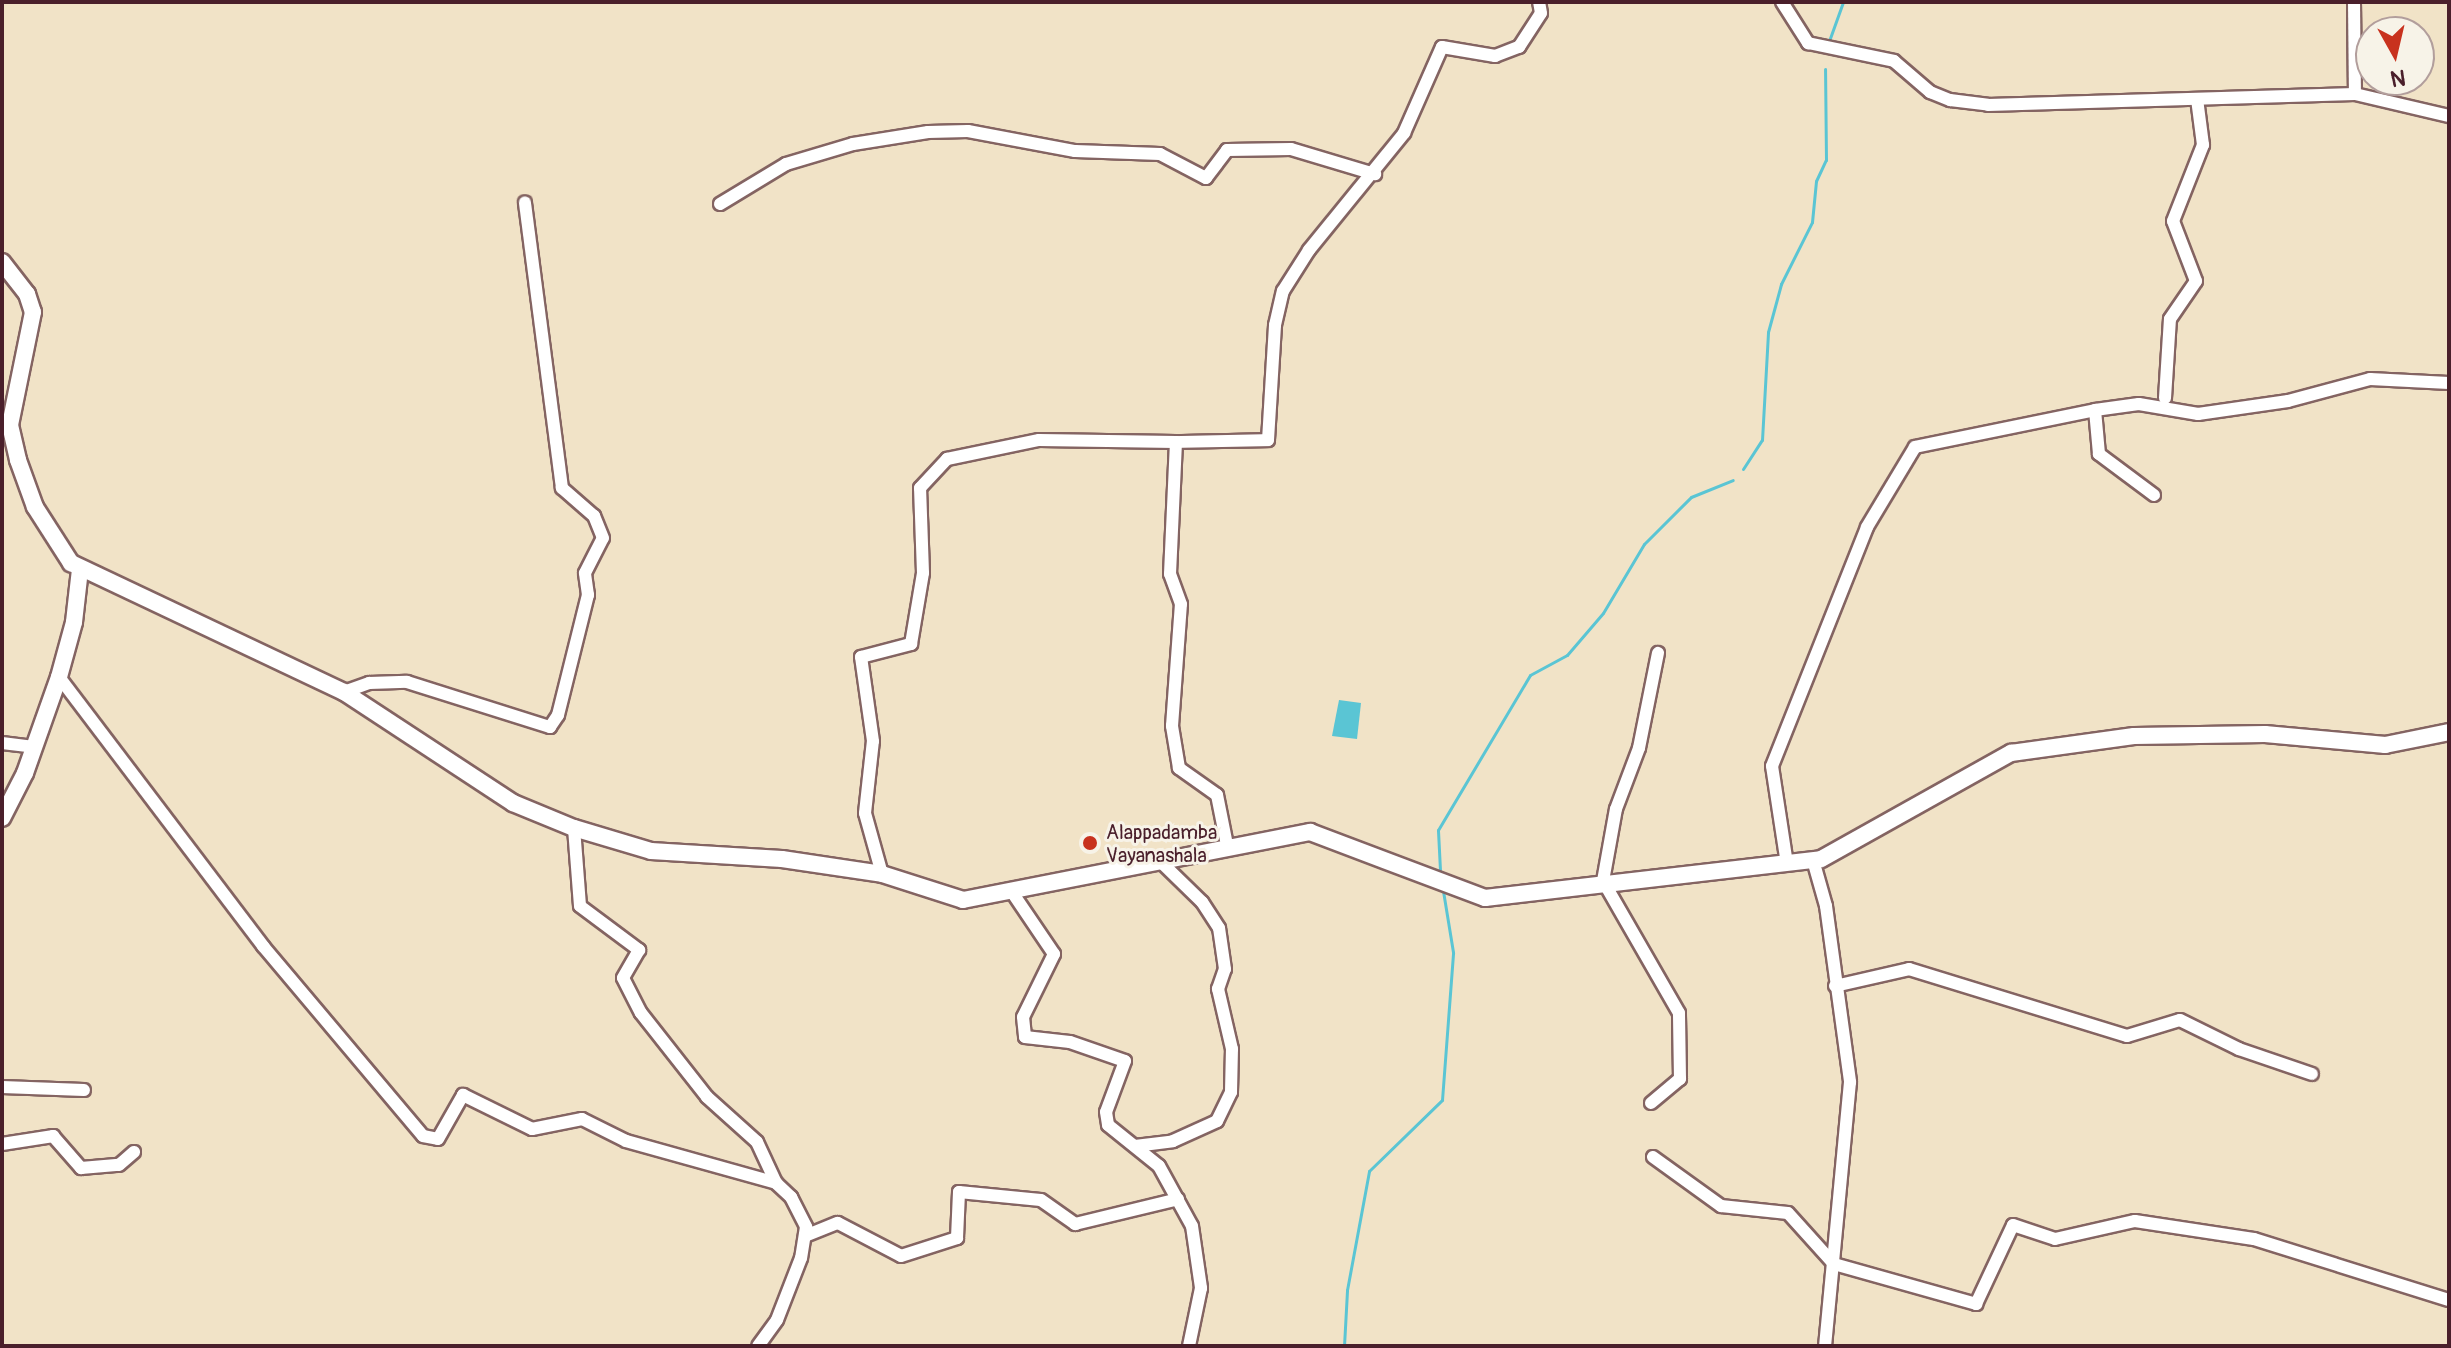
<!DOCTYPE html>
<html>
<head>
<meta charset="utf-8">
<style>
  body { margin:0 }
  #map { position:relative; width:2451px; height:1348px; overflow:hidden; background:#f1e3c7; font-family:Pangolin,sans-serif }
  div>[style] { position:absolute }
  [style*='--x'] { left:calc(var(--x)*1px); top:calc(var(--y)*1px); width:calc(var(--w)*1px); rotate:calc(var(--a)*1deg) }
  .water>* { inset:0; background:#5ac5d4 }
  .stream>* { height:3px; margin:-1.5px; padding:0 1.5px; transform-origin:1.5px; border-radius:1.5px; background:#5ac5d4 }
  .roads { filter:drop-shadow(2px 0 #846462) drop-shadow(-2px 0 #846462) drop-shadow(0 2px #846462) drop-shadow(0 -2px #846462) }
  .minor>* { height:12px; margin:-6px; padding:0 6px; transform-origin:6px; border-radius:6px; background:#fff }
  .tertiary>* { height:16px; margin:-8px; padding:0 8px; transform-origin:8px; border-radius:8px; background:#fff }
  .dots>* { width:22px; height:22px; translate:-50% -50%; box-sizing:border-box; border:4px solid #f7f3e8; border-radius:50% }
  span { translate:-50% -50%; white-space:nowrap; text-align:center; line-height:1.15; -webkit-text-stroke:6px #f7f3e8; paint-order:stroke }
  .poi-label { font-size:20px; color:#4a1f2b }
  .left { translate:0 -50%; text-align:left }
  .frame { position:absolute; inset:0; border:4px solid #4a1f2b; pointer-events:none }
  .north { position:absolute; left:2355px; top:16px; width:80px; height:80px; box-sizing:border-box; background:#f7f3e8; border:2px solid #b29e9c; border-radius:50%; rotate:172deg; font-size:22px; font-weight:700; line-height:32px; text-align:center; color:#4a1f2b }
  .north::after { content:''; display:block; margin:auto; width:28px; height:36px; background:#c8321e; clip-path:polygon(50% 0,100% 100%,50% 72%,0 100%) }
</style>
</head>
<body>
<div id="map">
  <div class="water">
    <i style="clip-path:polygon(1339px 700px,1361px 703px,1357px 739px,1332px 736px)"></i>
  </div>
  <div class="stream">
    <i style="--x:1829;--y:41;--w:41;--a:-70.3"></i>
    <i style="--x:1743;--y:469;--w:35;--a:-57"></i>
    <i style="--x:1762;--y:440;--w:108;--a:-86.8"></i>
    <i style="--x:1768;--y:332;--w:50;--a:-74.8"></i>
    <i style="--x:1781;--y:284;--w:69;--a:-63.4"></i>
    <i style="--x:1812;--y:222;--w:41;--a:-84.4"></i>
    <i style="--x:1816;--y:181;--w:23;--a:-65"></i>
    <i style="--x:1826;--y:160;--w:91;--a:-90.6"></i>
    <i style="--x:1440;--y:870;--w:40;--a:-92.9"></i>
    <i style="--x:1438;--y:830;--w:180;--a:-59.3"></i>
    <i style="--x:1530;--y:675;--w:42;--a:-28.4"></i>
    <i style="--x:1567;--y:655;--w:55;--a:-49.4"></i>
    <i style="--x:1603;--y:613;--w:80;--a:-59.3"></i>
    <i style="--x:1644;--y:544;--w:66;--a:-45"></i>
    <i style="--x:1691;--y:497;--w:45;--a:-22"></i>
    <i style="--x:1344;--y:1346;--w:56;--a:-86.9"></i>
    <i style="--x:1347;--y:1290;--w:121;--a:-79.5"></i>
    <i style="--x:1369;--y:1171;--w:102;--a:-44.2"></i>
    <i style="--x:1442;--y:1100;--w:148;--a:-85.7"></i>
    <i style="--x:1453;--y:952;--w:62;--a:-99.3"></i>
  </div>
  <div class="roads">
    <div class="minor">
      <i style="--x:1782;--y:2;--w:49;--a:57.6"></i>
      <i style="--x:1808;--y:43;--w:88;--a:11.8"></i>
      <i style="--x:1894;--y:61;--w:48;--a:40.7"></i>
      <i style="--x:1930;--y:92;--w:22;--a:22"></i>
      <i style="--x:1950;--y:100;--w:38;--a:7"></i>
      <i style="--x:1988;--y:105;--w:367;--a:-1.7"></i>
      <i style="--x:2355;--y:94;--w:97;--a:13.2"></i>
      <i style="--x:2354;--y:2;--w:92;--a:89.4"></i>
      <i style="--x:720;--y:204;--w:77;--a:-31.2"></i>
      <i style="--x:786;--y:164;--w:70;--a:-16.6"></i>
      <i style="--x:853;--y:144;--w:76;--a:-9.1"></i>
      <i style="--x:928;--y:132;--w:40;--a:-1.4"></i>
      <i style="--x:968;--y:131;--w:109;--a:10.6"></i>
      <i style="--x:1075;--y:151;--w:85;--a:2"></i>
      <i style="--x:1160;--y:154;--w:52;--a:27.6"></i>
      <i style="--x:1206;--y:178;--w:35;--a:-53"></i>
      <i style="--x:1227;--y:150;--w:64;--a:-0.9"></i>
      <i style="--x:1291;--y:149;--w:88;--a:16.6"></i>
      <i style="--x:2165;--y:398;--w:79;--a:-86.4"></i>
      <i style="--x:2170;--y:319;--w:46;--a:-55.6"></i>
      <i style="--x:2196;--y:281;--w:64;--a:-111"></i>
      <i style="--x:2173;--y:221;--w:82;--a:-68.5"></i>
      <i style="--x:2203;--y:145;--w:46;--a:-97.4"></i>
      <i style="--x:2154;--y:495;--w:69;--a:-143.3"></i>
      <i style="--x:2099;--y:454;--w:44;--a:-95.2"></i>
      <i style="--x:2095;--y:410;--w:44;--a:-7.8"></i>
      <i style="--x:2139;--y:404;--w:60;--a:9.6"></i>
      <i style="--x:2198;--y:414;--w:91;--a:-8.2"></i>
      <i style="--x:2288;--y:401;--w:85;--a:-15"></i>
      <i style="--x:2370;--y:379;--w:79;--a:2.9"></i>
      <i style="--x:59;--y:677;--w:338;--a:52.8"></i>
      <i style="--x:263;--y:946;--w:248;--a:49.9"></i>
      <i style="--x:423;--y:1136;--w:15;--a:11"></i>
      <i style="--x:438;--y:1139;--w:51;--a:-60.4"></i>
      <i style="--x:463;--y:1095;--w:77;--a:26.2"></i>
      <i style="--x:532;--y:1129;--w:51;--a:-11.3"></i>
      <i style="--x:582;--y:1119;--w:49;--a:26.6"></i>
      <i style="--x:626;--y:1141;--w:156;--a:15.6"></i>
      <i style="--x:344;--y:692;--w:27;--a:-20"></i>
      <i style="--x:369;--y:683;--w:38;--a:-2"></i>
      <i style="--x:407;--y:682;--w:150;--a:17.5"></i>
      <i style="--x:550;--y:727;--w:14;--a:-56"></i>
      <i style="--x:558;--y:715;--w:124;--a:-76"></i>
      <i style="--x:588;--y:595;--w:22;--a:-98"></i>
      <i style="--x:585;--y:573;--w:39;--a:-63"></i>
      <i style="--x:603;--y:538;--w:24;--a:-112"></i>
      <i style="--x:594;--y:516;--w:43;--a:-138.8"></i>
      <i style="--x:562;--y:488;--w:288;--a:-97.4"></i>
      <i style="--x:2;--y:743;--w:32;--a:7"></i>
      <i style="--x:574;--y:828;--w:78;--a:85.6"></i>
      <i style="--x:580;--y:906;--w:74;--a:36.7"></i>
      <i style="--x:639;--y:950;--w:32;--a:120"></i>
      <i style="--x:623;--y:978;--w:39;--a:63"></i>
      <i style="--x:641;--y:1013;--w:107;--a:51.8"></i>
      <i style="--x:707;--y:1097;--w:67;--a:42"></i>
      <i style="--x:757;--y:1142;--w:45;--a:65.1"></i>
      <i style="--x:776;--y:1183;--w:21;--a:43"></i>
      <i style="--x:791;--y:1197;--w:34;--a:63"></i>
      <i style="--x:806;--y:1227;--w:31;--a:99"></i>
      <i style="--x:801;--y:1258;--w:66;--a:111.2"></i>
      <i style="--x:777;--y:1320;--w:32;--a:126"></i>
      <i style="--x:1227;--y:845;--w:51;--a:-101.3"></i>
      <i style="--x:1217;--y:795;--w:47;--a:-144.6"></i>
      <i style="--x:1179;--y:768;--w:43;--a:-99.5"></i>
      <i style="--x:1172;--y:726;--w:122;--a:-85.8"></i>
      <i style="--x:1181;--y:604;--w:32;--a:-110"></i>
      <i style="--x:1170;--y:574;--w:132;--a:-87.4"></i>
      <i style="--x:1176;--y:442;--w:92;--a:-1.2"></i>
      <i style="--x:1268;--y:440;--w:115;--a:-86.5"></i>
      <i style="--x:1275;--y:325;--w:35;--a:-77"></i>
      <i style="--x:1283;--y:291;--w:49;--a:-57.6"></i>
      <i style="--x:1309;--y:250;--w:151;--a:-50.9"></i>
      <i style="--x:1404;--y:133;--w:94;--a:-66.2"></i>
      <i style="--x:1442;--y:47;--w:54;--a:9.6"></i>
      <i style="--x:1495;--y:56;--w:26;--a:-21"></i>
      <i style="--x:1519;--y:47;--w:40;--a:-57.1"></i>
      <i style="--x:1541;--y:13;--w:11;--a:-100"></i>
      <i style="--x:1813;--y:860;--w:48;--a:74.2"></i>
      <i style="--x:1826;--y:906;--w:178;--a:82.2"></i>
      <i style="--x:1850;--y:1082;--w:265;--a:95.4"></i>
      <i style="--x:1787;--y:864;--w:99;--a:-98.7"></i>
      <i style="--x:1772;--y:766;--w:257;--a:-68.3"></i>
      <i style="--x:1867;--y:527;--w:93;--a:-59"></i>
      <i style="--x:1915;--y:447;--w:184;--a:-11.6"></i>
      <i style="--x:882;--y:874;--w:63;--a:-105.6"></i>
      <i style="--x:865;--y:813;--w:72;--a:-83.7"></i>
      <i style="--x:873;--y:741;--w:85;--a:-98.1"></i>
      <i style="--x:861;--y:657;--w:52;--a:-14.6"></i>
      <i style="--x:911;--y:644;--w:72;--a:-80.4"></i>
      <i style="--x:923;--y:573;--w:85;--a:-92"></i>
      <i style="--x:920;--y:488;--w:40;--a:-47"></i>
      <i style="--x:947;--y:459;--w:94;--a:-11.7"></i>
      <i style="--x:1039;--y:440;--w:137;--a:0.8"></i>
      <i style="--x:1012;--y:892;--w:75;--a:55.9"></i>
      <i style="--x:1054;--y:954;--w:70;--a:116.2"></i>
      <i style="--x:1023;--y:1017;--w:20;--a:84"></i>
      <i style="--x:1025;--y:1037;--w:45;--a:6.3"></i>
      <i style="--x:1070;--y:1042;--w:58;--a:19.1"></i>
      <i style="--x:1125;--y:1061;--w:54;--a:110.4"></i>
      <i style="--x:1106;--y:1112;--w:13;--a:81"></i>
      <i style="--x:1108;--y:1125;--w:65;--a:38.8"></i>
      <i style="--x:1159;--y:1166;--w:68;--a:61.2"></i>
      <i style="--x:1192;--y:1226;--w:63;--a:81.7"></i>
      <i style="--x:1201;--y:1288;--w:59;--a:101.7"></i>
      <i style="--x:1835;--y:986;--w:76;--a:-12.9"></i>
      <i style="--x:1909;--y:969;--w:228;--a:17.1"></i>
      <i style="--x:2127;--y:1036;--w:55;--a:-16.8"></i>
      <i style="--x:2180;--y:1020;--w:66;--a:26.2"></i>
      <i style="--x:2239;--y:1049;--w:77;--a:18.9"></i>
      <i style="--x:2;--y:1087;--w:82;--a:2.1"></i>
      <i style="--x:1651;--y:1103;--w:38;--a:-40"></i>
      <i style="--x:1680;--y:1079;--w:66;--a:-90.9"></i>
      <i style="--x:1679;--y:1013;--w:152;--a:-119.9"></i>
      <i style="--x:1603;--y:881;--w:73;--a:-79.8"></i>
      <i style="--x:1616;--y:809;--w:65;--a:-69.3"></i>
      <i style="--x:1639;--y:748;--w:97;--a:-78.7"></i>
      <i style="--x:2;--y:1144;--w:52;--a:-8.9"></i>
      <i style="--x:53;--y:1136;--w:43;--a:48.8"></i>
      <i style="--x:81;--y:1168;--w:38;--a:-5"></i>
      <i style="--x:119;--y:1165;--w:20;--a:-41"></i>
      <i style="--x:1135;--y:1146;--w:38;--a:-7"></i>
      <i style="--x:1173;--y:1141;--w:48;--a:-24.4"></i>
      <i style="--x:1217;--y:1121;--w:32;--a:-64"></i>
      <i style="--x:1231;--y:1092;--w:43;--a:-88.7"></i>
      <i style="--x:1232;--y:1049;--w:62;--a:-103.1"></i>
      <i style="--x:1218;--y:989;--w:21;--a:-71"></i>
      <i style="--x:1225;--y:969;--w:41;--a:-98.3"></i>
      <i style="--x:1219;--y:928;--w:31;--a:-123"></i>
      <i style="--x:1202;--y:902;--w:62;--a:-135.7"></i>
      <i style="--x:1653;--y:1157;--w:84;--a:35.8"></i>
      <i style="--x:1721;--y:1206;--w:67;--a:6"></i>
      <i style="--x:1788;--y:1213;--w:69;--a:48"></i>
      <i style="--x:1834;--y:1264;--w:148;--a:15.7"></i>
      <i style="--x:1976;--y:1304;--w:87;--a:-64.9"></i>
      <i style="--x:2013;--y:1225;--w:44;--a:18.4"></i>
      <i style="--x:2055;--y:1239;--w:82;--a:-12.7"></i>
      <i style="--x:2135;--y:1221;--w:120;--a:8.6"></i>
      <i style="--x:2254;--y:1239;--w:204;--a:17.4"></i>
      <i style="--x:805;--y:1236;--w:35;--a:-22"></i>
      <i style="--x:838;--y:1223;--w:71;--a:27.6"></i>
      <i style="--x:901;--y:1256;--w:59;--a:-17.8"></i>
      <i style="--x:957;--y:1238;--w:46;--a:-87.5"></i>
      <i style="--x:959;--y:1192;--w:82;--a:5.6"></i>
      <i style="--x:1041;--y:1200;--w:42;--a:35.2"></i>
      <i style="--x:1075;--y:1224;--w:106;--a:-13.6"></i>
    </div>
    <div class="tertiary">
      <i style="--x:2;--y:262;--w:41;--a:52"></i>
      <i style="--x:27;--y:294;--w:19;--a:72"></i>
      <i style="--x:33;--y:312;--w:115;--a:101.5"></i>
      <i style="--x:10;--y:425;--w:36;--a:77"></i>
      <i style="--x:18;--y:460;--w:50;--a:70.1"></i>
      <i style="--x:35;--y:507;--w:67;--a:57.3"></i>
      <i style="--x:71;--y:563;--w:302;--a:25.3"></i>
      <i style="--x:344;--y:692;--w:202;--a:33.3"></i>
      <i style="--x:513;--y:803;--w:66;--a:22.3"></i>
      <i style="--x:574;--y:828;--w:80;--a:16.6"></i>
      <i style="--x:651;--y:851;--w:131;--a:3.5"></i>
      <i style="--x:782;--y:859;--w:101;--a:8.5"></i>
      <i style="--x:882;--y:874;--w:85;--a:17.8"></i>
      <i style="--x:963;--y:900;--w:354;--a:-11.1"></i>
      <i style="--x:1310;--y:832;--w:187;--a:20.7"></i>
      <i style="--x:1485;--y:898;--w:338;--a:-6.6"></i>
      <i style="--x:1821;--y:859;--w:218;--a:-29.2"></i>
      <i style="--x:2011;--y:753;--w:124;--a:-7.9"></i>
      <i style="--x:2134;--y:736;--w:131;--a:-0.9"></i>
      <i style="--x:2265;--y:734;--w:121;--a:5.2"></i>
      <i style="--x:2385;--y:745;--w:65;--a:-11.5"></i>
      <i style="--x:2;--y:818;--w:51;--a:-62.9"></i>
      <i style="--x:25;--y:773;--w:102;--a:-70.5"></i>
      <i style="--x:59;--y:677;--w:57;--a:-74.7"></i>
      <i style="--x:74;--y:622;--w:53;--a:-83.5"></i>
    </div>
  </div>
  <div class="dots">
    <i style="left:1090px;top:843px;background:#c8321e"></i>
  </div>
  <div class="poi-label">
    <span class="left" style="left:1106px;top:844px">Alappadamba<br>Vayanashala</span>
  </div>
  <div class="frame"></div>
  <div class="north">N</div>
</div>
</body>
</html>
